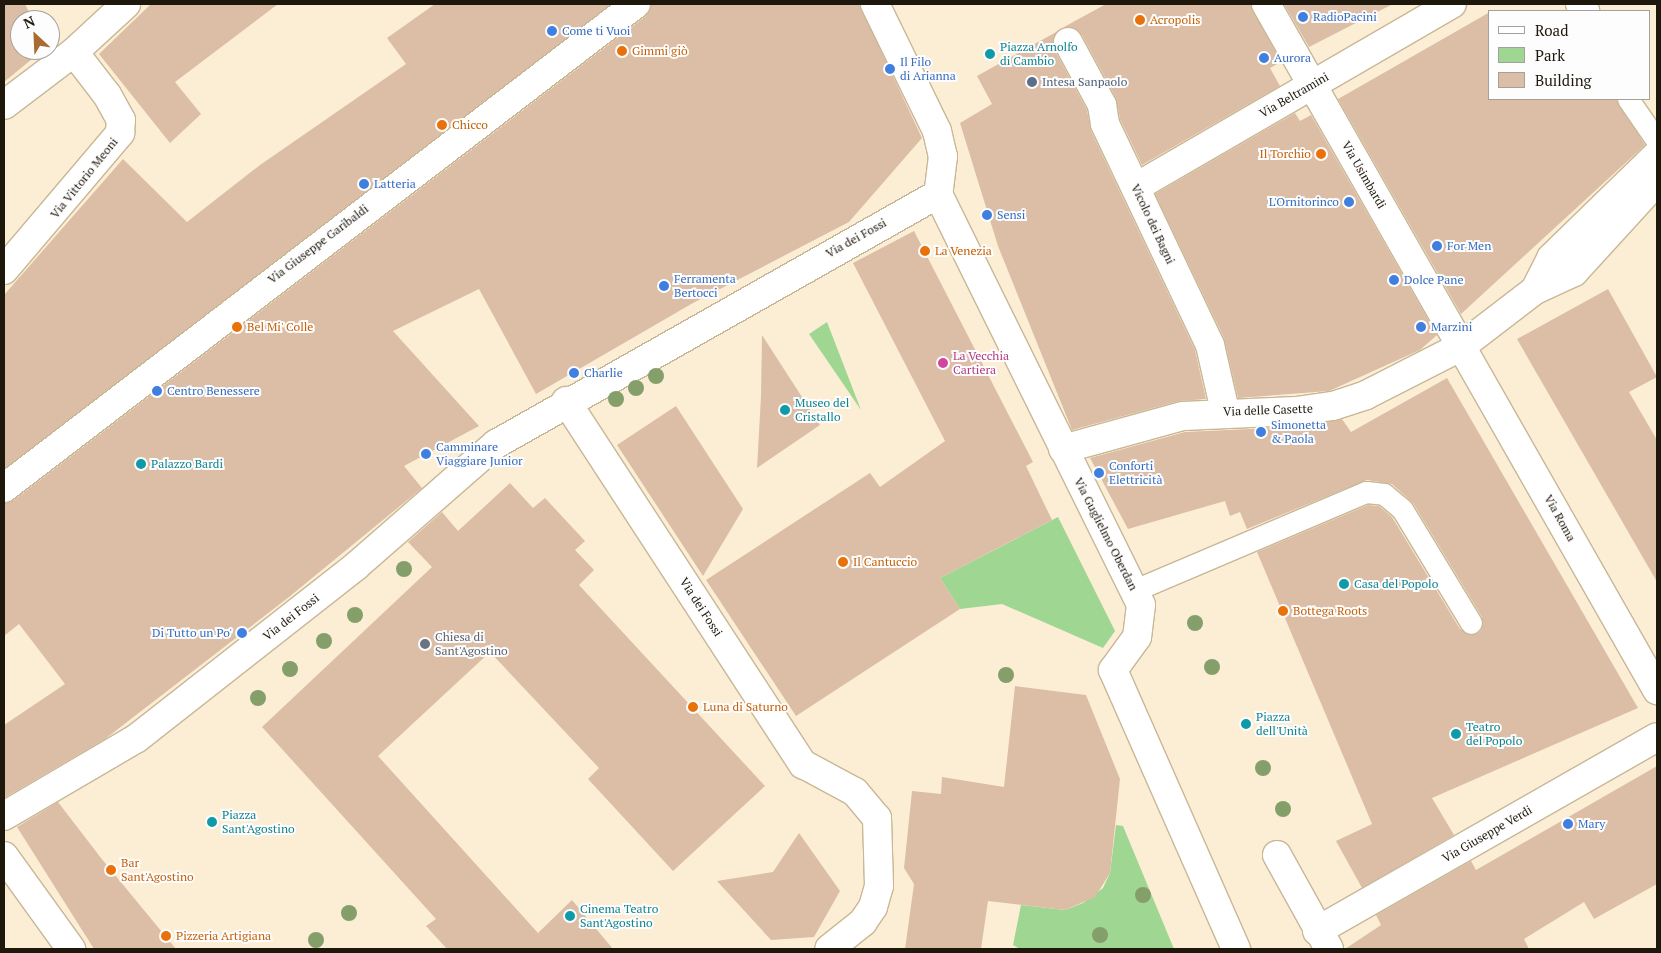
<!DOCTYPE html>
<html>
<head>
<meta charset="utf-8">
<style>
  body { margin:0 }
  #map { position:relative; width:1661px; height:953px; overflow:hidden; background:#fceed4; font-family:"PT Serif",serif }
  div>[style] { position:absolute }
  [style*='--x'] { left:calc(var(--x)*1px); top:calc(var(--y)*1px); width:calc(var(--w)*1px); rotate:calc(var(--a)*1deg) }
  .green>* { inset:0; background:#9ed692 }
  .building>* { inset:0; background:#dbbea5 }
  .roads { filter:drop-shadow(1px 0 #c8b797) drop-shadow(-1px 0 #c8b797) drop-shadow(0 1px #c8b797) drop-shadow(0 -1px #c8b797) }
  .lane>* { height:21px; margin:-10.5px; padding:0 10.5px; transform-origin:10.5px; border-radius:10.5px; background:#fff }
  .street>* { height:28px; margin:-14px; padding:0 14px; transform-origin:14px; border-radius:14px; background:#fff }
  .trees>* { width:16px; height:16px; margin:-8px; border-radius:50%; background:#859f6b }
  .dots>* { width:14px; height:14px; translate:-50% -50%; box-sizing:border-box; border:2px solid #fdfdfd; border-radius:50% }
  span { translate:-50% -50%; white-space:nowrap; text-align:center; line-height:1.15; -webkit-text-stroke:4px #fdfdfd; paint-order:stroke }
  .shop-label { font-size:12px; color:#366cbe }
  .left { translate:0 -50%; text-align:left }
  .right { translate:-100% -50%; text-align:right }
  .food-label { font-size:12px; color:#c56008 }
  .culture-label { font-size:12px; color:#0d838f }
  .service-label { font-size:12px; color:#4e5e75 }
  .street-label { font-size:12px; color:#1e180c }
  .hotel-label { font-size:12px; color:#b23c85 }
  .worship-label { font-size:12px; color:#5b616d }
  .frame { position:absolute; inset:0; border:5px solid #1e180c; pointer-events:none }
  .legend { position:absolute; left:1488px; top:10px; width:162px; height:90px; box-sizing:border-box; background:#fdfdfd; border:1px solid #a4a19d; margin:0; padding:6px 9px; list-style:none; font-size:15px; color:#1e180c }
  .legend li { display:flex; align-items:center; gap:10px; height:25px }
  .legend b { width:25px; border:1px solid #a4a19d }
  .north { position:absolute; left:10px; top:10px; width:50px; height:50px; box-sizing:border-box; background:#fdfdfd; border:1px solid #a4a19d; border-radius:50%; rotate:335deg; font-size:14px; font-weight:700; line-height:20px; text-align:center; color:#1e180c }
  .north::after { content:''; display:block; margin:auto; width:18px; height:22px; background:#aa6a32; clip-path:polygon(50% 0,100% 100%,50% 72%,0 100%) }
</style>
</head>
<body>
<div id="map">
  <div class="green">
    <i style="clip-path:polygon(827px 322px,861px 410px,809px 334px)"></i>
    <i style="clip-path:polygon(1058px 517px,1115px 631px,1103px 648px,1002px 604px,960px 609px,940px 578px)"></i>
    <i style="clip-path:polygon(1116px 825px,1123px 826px,1174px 949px,1020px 949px,1013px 945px,1021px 905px,1065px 910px,1083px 903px,1103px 888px,1110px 873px)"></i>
  </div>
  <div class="building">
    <i style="clip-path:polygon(4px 4px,25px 4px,33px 20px,20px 20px,20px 50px,43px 50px,4px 82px)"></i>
    <i style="clip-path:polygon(151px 4px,278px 4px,175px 82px,201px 114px,170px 143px,99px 54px)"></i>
    <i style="clip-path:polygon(435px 4px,611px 4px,4px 469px,4px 295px,123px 159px,187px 222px,260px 165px,406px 64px,387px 38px)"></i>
    <i style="clip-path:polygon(651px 4px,859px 4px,922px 138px,849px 222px,693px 303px,536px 394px,479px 289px,393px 331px,479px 426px,404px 466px,422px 488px,289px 597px,105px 739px,4px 798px,4px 725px,65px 684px,19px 624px,4px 636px,4px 503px,14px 500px,646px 16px)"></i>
    <i style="clip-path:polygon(1106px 4px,1250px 4px,1281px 62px,1270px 68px,1280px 86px,1142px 165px,1120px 119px,1116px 98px,1082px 35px,1064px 27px)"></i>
    <i style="clip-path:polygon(1284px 4px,1393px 4px,1309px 47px)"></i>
    <i style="clip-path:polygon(1490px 12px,1490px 99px,1616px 99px,1645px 145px,1461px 314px,1338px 99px)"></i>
    <i style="clip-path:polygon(1058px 31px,1054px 49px,1087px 110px,1091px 131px,1195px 350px,1206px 399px,1179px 401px,1072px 430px,998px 246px,960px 123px,992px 104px,977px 76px)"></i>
    <i style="clip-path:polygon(1295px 113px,1300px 121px,1311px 115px,1437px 335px,1420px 350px,1329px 391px,1238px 398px,1224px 338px,1155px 194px)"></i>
    <i style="clip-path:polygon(914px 231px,1033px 462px,1026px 466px,1052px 520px,940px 578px,960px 609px,796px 716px,706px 580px,870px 473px,880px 487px,945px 441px,853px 263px)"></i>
    <i style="clip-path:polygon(1608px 289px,1657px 377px,1629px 392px,1657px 440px,1657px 582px,1517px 339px)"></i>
    <i style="clip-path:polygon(762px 335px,820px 425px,757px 468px,761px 396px)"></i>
    <i style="clip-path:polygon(1447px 378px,1638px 708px,1432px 798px,1454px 835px,1362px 888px,1336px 841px,1372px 824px,1257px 552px,1368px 505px,1379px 506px,1392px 517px,1460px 629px,1477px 634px,1482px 629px,1482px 617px,1413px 503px,1392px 484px,1367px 480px,1247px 529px,1240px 512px,1230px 516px,1225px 501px,1128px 529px,1090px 458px,1185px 432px,1297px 427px,1342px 419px,1351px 432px)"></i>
    <i style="clip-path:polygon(676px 406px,743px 509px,703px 576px,617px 445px)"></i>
    <i style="clip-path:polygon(510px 483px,533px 508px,545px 498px,585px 541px,575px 550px,594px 570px,579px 585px,765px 786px,673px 871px,588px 779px,599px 768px,490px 652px,378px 756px,538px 933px,572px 900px,613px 949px,447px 949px,426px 926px,436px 919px,262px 727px,432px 567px,408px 542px,442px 512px,458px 531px)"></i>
    <i style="clip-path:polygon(1015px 686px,1086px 695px,1120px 779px,1110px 873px,1095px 897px,1065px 910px,988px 901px,981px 949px,905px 949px,914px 884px,904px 868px,912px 791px,941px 794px,942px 777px,1004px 787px)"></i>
    <i style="clip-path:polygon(1657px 766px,1657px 884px,1594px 919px,1584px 902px,1524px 939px,1529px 949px,1345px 949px,1381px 925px,1376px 915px,1471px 861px,1476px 870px)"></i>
    <i style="clip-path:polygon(58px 802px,101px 858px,176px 949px,94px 949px,17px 827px)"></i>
    <i style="clip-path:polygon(799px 833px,840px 891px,814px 937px,771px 940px,717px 881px,773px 872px)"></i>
  </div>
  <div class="roads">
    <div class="lane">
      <i style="--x:1628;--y:99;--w:51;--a:55.4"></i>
      <i style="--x:1135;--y:590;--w:251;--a:-23"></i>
      <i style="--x:1366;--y:492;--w:18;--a:6"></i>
      <i style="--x:1384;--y:494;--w:23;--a:40"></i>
      <i style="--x:1402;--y:509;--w:133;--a:58.8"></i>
    </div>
    <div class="street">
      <i style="--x:875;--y:4;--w:141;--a:64"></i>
      <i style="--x:937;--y:131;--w:26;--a:77"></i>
      <i style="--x:943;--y:156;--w:38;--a:97"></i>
      <i style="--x:938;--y:194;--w:458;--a:63.7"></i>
      <i style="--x:1141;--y:605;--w:32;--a:97"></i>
      <i style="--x:1137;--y:637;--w:41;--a:126"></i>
      <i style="--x:1113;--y:670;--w:305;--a:66.2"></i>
      <i style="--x:1266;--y:4;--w:790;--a:60.32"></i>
      <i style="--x:1580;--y:4;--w:9;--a:54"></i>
      <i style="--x:1068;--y:42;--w:72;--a:61.6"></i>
      <i style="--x:1102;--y:105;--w:19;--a:81"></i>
      <i style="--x:1105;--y:124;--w:245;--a:64.6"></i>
      <i style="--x:1210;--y:345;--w:68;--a:77.2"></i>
      <i style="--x:4;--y:105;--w:88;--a:-37.1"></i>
      <i style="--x:74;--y:52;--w:71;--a:-42.7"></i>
      <i style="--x:1136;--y:187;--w:365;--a:-30.1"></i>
      <i style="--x:4;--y:270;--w:180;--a:-49.7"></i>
      <i style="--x:120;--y:133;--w:13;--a:-86"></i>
      <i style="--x:121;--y:120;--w:29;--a:-119"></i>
      <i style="--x:107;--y:95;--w:54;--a:-127.5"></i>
      <i style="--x:1535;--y:290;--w:36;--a:-63"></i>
      <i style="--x:1551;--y:258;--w:148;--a:-44.2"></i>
      <i style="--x:566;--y:401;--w:434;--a:56.9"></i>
      <i style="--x:803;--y:764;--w:59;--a:28.3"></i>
      <i style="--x:855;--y:792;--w:34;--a:50"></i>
      <i style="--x:877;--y:818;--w:68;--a:88.3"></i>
      <i style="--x:879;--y:886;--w:22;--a:106"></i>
      <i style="--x:873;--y:907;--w:18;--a:124"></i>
      <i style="--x:863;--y:922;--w:43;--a:141.5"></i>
      <i style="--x:1063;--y:449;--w:124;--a:-15.4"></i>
      <i style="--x:1183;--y:416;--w:113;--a:-2.5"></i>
      <i style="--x:1296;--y:411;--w:37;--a:-8"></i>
      <i style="--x:1333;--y:406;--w:35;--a:-18"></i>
      <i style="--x:1366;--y:395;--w:108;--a:-27"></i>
      <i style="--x:1462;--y:346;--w:92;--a:-37.5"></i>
      <i style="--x:1535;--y:290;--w:43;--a:-24.8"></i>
      <i style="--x:1574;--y:272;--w:123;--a:-47.6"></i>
      <i style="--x:4;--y:488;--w:796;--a:-37.45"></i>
      <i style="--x:4;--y:816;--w:154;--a:-30.4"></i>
      <i style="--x:137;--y:738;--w:278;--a:-38.1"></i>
      <i style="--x:356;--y:566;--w:186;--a:-41.1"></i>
      <i style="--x:496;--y:444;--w:508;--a:-29.49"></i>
      <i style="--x:1277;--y:855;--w:107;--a:61"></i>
      <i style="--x:4;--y:856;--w:115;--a:54.2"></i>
      <i style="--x:1317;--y:931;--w:391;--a:-29.7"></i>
    </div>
  </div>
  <div class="trees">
    <i style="left:656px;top:376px"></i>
    <i style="left:636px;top:388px"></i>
    <i style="left:616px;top:399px"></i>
    <i style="left:404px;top:569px"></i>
    <i style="left:355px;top:615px"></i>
    <i style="left:1195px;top:623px"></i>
    <i style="left:324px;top:641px"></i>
    <i style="left:1212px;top:667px"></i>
    <i style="left:290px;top:669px"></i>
    <i style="left:1006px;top:675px"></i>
    <i style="left:258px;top:698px"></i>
    <i style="left:1263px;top:768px"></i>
    <i style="left:1283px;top:809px"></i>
    <i style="left:1143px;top:895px"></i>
    <i style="left:349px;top:913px"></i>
    <i style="left:1100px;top:935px"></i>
    <i style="left:316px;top:940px"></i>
  </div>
  <div class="dots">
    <i style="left:1303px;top:17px;background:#3f7fe0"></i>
    <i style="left:1140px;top:20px;background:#e8710a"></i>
    <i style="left:552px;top:31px;background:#3f7fe0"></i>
    <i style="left:622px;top:51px;background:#e8710a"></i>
    <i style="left:990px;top:54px;background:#0f9aa8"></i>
    <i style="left:1264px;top:58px;background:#3f7fe0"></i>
    <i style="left:890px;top:69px;background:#3f7fe0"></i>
    <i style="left:1032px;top:82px;background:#5c6f8a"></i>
    <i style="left:442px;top:125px;background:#e8710a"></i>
    <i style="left:1321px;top:154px;background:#e8710a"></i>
    <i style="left:364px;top:184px;background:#3f7fe0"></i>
    <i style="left:1349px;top:202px;background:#3f7fe0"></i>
    <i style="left:987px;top:215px;background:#3f7fe0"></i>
    <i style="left:1437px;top:246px;background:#3f7fe0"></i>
    <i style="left:925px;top:251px;background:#e8710a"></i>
    <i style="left:1394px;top:280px;background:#3f7fe0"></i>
    <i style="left:664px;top:286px;background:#3f7fe0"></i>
    <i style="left:237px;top:327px;background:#e8710a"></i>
    <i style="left:1421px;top:327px;background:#3f7fe0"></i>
    <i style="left:943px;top:363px;background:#d1479c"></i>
    <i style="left:574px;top:373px;background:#3f7fe0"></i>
    <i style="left:157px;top:391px;background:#3f7fe0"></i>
    <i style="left:785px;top:410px;background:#0f9aa8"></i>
    <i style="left:1261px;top:432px;background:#3f7fe0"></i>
    <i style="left:426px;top:454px;background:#3f7fe0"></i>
    <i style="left:141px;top:464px;background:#0f9aa8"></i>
    <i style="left:1099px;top:473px;background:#3f7fe0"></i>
    <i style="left:843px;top:562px;background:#e8710a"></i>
    <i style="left:1344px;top:584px;background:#0f9aa8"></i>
    <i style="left:1283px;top:611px;background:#e8710a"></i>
    <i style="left:242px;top:633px;background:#3f7fe0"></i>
    <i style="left:425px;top:644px;background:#6b7280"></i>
    <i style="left:693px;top:707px;background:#e8710a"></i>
    <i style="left:1246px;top:724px;background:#0f9aa8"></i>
    <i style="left:1456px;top:734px;background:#0f9aa8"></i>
    <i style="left:212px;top:822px;background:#0f9aa8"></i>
    <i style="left:1568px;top:824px;background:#3f7fe0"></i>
    <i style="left:111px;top:870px;background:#e8710a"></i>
    <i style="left:570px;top:916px;background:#0f9aa8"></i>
    <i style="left:166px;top:936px;background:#e8710a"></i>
  </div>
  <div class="shop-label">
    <span class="left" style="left:1313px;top:17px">RadioPacini</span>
    <span class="left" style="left:562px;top:31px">Come ti Vuoi</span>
    <span class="left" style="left:1274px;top:58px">Aurora</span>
    <span class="left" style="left:900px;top:69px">Il Filo<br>di Arianna</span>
    <span class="left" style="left:374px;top:184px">Latteria</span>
    <span class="right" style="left:1339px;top:202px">L'Ornitorinco</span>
    <span class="left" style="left:997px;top:215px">Sensi</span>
    <span class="left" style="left:1447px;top:246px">For Men</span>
    <span class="left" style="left:674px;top:286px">Ferramenta<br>Bertocci</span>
    <span class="left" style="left:1404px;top:280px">Dolce Pane</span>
    <span class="left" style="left:1431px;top:327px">Marzini</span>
    <span class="left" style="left:584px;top:373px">Charlie</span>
    <span class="left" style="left:167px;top:391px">Centro Benessere</span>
    <span class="left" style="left:1271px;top:432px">Simonetta<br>&amp; Paola</span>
    <span class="left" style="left:436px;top:454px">Camminare<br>Viaggiare Junior</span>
    <span class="left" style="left:1109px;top:473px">Conforti<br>Elettricità</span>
    <span class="right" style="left:232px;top:633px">Di Tutto un Po'</span>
    <span class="left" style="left:1578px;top:824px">Mary</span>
  </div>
  <div class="food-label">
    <span class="left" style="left:1150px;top:20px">Acropolis</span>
    <span class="left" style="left:632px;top:51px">Gimmi giò</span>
    <span class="left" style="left:452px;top:125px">Chicco</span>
    <span class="right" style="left:1311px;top:154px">Il Torchio</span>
    <span class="left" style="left:935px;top:251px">La Venezia</span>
    <span class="left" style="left:247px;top:327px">Bel Mi' Colle</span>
    <span class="left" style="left:853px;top:562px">Il Cantuccio</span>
    <span class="left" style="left:1293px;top:611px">Bottega Roots</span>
    <span class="left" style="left:703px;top:707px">Luna di Saturno</span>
    <span class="left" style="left:121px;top:870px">Bar<br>Sant'Agostino</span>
    <span class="left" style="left:176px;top:936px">Pizzeria Artigiana</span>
  </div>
  <div class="culture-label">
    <span class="left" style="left:1000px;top:54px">Piazza Arnolfo<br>di Cambio</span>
    <span class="left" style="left:795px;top:410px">Museo del<br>Cristallo</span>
    <span class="left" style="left:151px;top:464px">Palazzo Bardi</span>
    <span class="left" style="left:1354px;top:584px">Casa del Popolo</span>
    <span class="left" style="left:1256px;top:724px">Piazza<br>dell'Unità</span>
    <span class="left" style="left:1466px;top:734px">Teatro<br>del Popolo</span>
    <span class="left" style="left:222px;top:822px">Piazza<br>Sant'Agostino</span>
    <span class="left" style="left:580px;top:916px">Cinema Teatro<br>Sant'Agostino</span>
  </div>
  <div class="service-label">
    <span class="left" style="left:1042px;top:82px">Intesa Sanpaolo</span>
  </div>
  <div class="street-label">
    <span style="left:1294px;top:95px;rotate:-30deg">Via Beltramini</span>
    <span style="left:1364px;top:175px;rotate:60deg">Via Usimbardi</span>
    <span style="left:84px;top:178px;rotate:-51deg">Via Vittorio Meoni</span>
    <span style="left:1153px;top:224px;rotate:65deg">Vicolo dei Bagni</span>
    <span style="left:856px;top:238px;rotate:-29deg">Via dei Fossi</span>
    <span style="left:318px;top:244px;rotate:-37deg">Via Giuseppe Garibaldi</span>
    <span style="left:1268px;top:410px;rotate:-2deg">Via delle Casette</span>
    <span style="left:1560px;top:518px;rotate:61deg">Via Roma</span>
    <span style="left:1106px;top:534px;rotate:63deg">Via Guglielmo Oberdan</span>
    <span style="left:701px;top:607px;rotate:57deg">Via dei Fossi</span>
    <span style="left:291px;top:617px;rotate:-38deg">Via dei Fossi</span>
    <span style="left:1487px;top:834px;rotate:-30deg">Via Giuseppe Verdi</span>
  </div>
  <div class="hotel-label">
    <span class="left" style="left:953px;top:363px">La Vecchia<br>Cartiera</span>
  </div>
  <div class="worship-label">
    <span class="left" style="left:435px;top:644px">Chiesa di<br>Sant'Agostino</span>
  </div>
  <div class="frame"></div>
  <ul class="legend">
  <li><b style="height:6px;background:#fff"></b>Road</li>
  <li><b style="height:14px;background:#9ed692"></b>Park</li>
  <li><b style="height:14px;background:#dbbea5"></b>Building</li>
  </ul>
  <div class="north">N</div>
</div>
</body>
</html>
